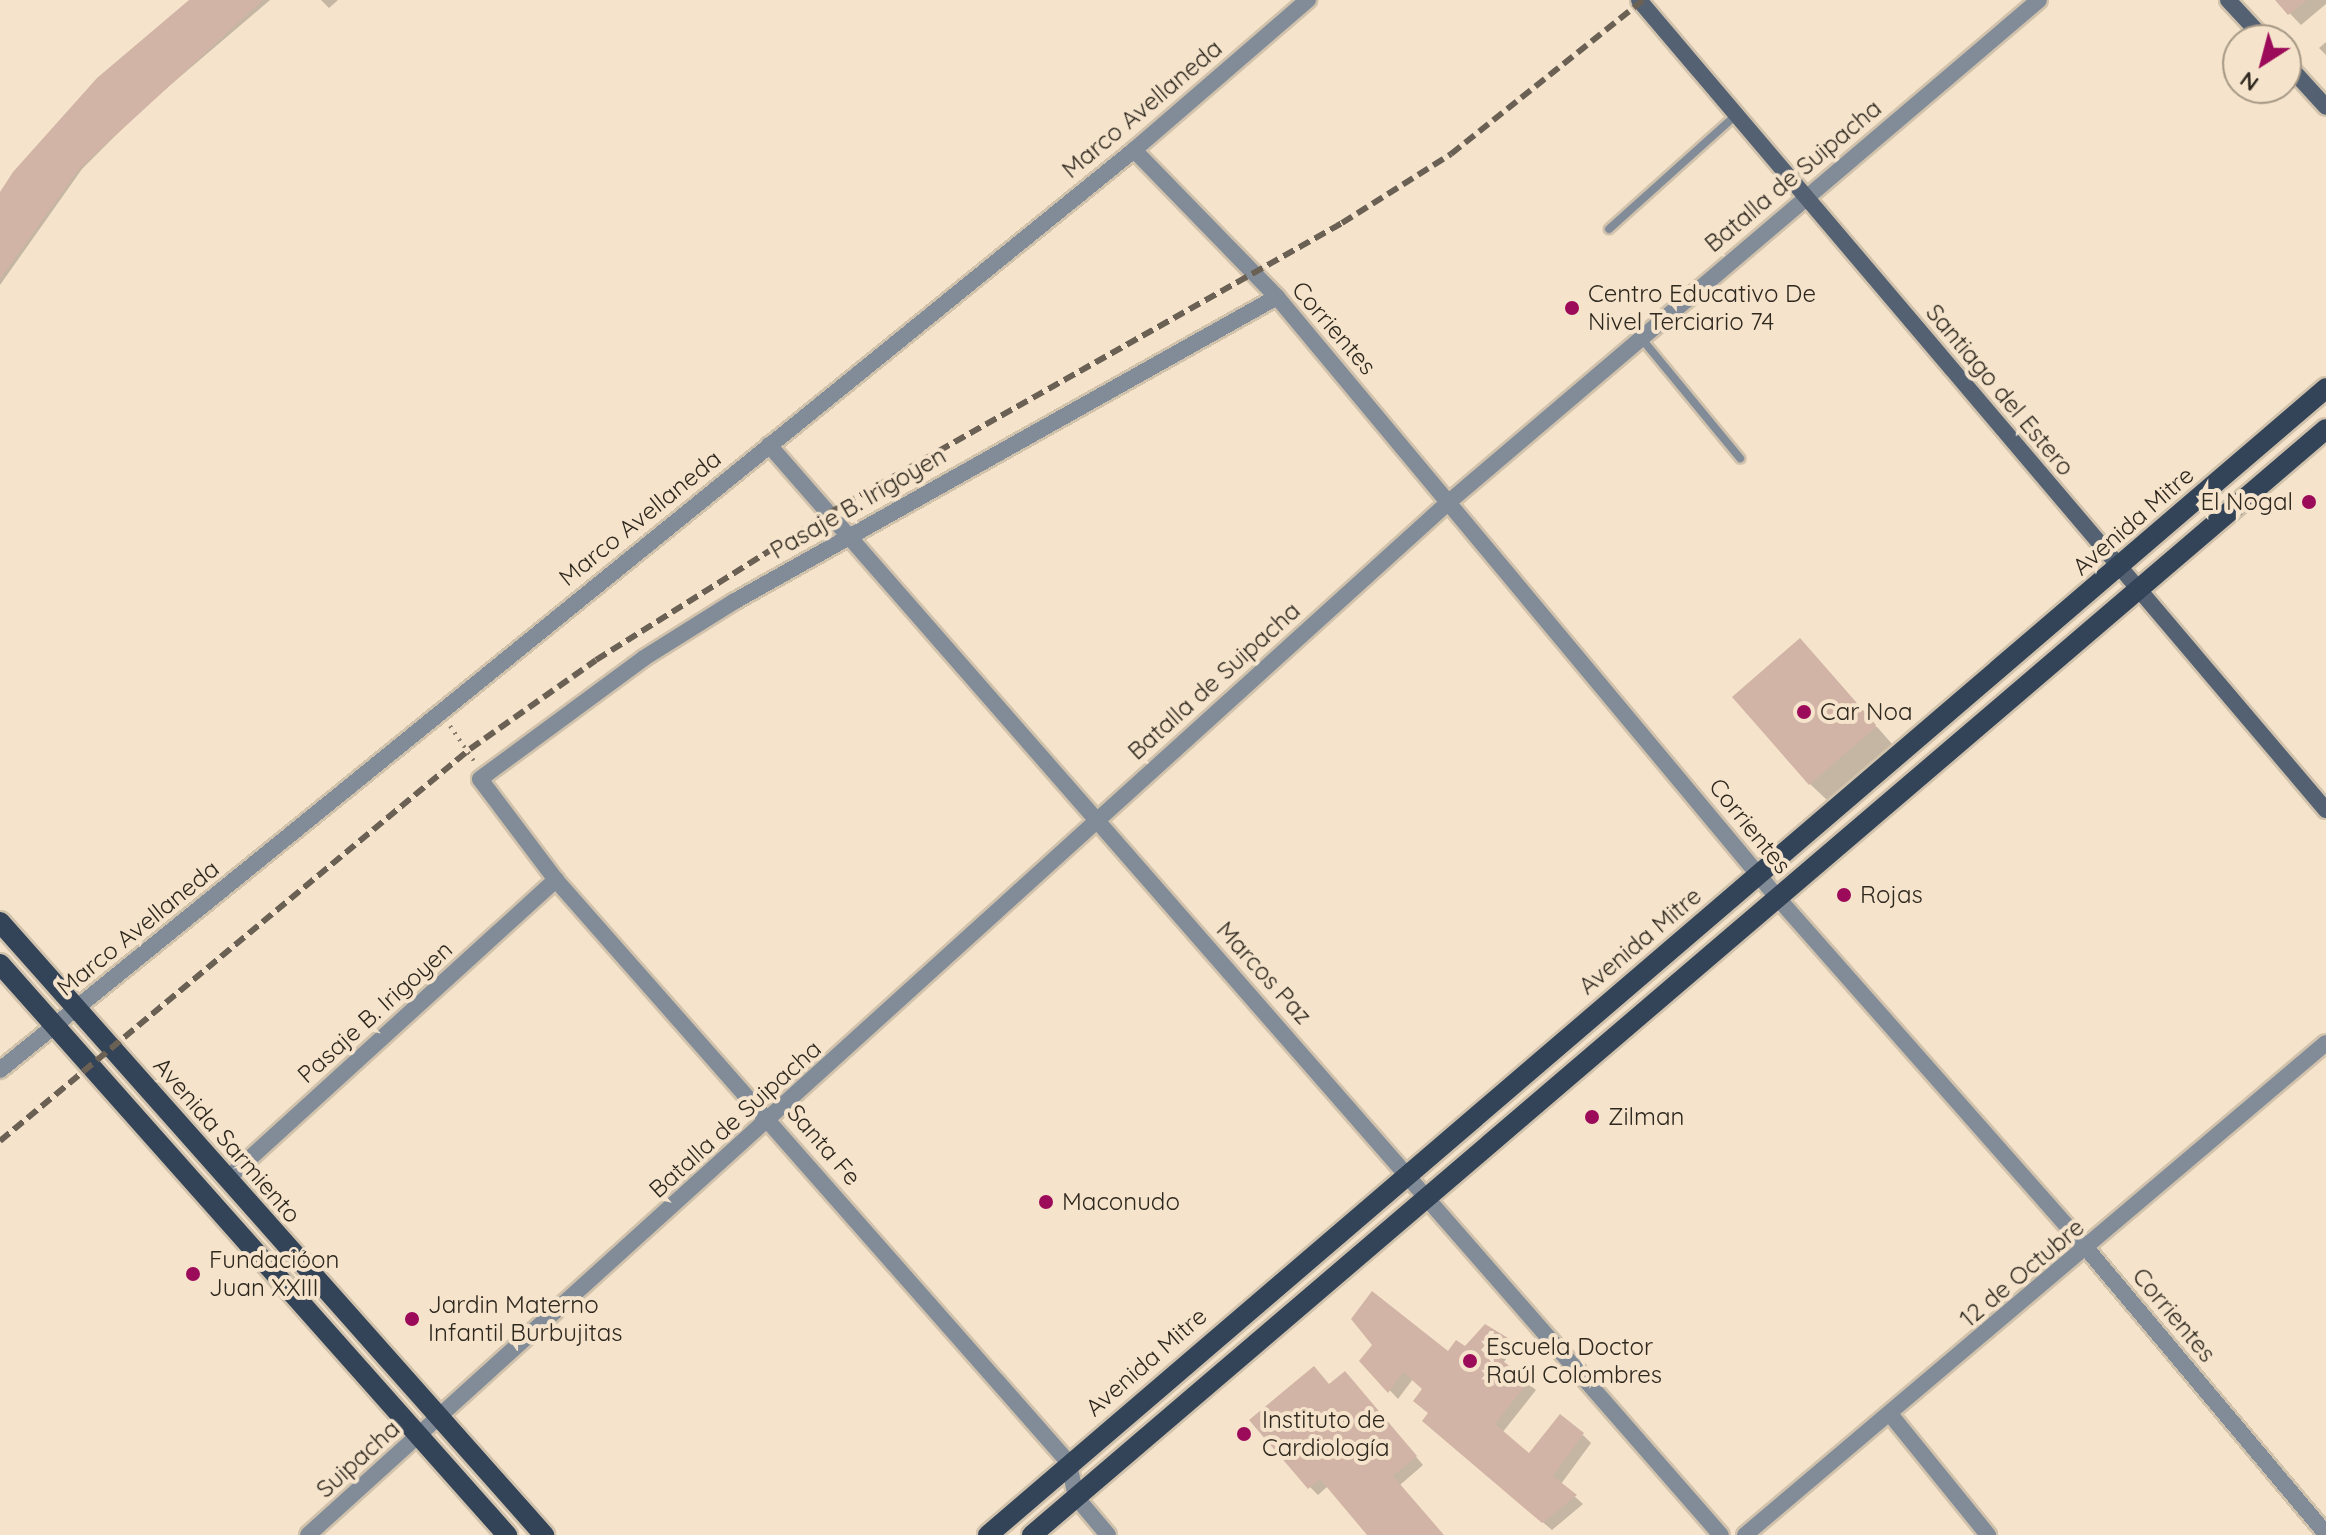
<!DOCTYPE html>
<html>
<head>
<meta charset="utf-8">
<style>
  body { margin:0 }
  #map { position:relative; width:2326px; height:1535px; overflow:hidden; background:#f5e4cb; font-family:Quicksand,sans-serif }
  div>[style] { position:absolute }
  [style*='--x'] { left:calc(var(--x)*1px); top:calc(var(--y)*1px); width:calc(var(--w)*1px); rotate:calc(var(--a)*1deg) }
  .shadow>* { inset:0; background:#0003 }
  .building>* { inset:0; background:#d1b4a6 }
  .path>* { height:4px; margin-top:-2px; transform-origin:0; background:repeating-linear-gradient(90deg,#887d6d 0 2px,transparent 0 8px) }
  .roads { filter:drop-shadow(2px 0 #d1c2ac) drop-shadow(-2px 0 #d1c2ac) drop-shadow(0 2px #d1c2ac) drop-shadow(0 -2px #d1c2ac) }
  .lane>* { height:8px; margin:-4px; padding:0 4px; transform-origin:4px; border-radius:4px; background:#828c99 }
  .street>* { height:16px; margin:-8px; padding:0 8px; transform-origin:8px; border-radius:8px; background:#828c99 }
  .secondary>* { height:16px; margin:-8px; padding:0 8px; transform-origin:8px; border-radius:8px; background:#546173 }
  .primary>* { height:20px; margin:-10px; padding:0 10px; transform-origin:10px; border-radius:10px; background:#334358 }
  .rail>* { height:6px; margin-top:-3px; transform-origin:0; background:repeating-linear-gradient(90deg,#6a6053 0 12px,transparent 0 18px) }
  .dots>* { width:22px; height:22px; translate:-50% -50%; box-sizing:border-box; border:4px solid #f5e4cb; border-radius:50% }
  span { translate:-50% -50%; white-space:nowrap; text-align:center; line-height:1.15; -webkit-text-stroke:8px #f5e4cb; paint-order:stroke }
  .street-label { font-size:24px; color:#2f281f }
  .poi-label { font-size:24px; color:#2f281f }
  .left { translate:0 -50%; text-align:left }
  .right { translate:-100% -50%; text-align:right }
  .north { position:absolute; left:2222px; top:24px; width:80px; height:80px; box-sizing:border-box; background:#f5e4cb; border:2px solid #a69986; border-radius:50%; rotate:216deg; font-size:22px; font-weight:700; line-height:32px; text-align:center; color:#2f281f }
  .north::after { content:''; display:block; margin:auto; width:28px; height:36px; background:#9c0b59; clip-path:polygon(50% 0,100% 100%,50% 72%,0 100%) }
</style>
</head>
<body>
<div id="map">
  <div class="shadow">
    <i style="clip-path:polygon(192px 0,270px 0,141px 110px,82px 169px,0 285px,0 195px)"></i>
    <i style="clip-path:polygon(321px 0,338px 0,329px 8px)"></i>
    <i style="clip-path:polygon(2277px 0,2326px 0,2326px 4px,2301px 25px)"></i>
    <i style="clip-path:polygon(2326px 42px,2326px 55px,2319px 48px)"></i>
    <i style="clip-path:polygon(1816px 657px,1892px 744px,1827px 800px,1810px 784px)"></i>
    <i style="clip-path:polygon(1486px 1327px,1515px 1348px,1503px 1363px,1536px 1390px,1502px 1433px,1529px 1456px,1583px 1435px,1591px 1443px,1561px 1484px,1583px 1504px,1552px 1530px,1433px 1429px,1425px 1390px,1413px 1379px,1398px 1399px,1362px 1361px,1448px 1354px,1465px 1349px)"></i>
    <i style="clip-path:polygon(1353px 1382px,1423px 1465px,1400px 1485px,1442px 1535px,1370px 1535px,1328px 1486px,1318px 1495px,1310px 1487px,1330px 1386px)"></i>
  </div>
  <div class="building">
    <i style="clip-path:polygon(189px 0,263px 0,80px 168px,0 279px,0 192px,13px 172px,97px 78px)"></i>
    <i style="clip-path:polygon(2275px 0,2307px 0,2288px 15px)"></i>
    <i style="clip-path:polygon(1800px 638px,1877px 726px,1809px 785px,1732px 697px)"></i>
    <i style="clip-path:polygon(1372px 1291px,1448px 1351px,1456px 1340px,1465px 1346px,1485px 1324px,1508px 1338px,1495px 1355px,1529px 1381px,1495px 1424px,1529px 1453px,1560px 1414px,1584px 1433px,1553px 1476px,1577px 1495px,1542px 1523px,1422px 1421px,1428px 1413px,1413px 1401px,1422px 1389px,1403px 1372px,1388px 1393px,1359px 1361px,1372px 1345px,1351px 1319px)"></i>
    <i style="clip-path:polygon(1314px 1366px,1329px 1384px,1345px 1371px,1417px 1456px,1393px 1476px,1444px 1535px,1367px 1535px,1320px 1479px,1308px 1489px,1249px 1420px)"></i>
  </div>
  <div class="path">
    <i style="--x:450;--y:726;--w:42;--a:55.6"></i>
  </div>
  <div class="roads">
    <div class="lane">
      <i style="--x:1609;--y:229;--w:171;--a:-41.9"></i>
      <i style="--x:1641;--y:338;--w:156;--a:50.5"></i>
    </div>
    <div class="street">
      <i style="--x:1134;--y:150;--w:205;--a:45.8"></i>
      <i style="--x:1277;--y:297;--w:780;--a:50.2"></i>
      <i style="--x:1776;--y:896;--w:470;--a:48.6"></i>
      <i style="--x:2087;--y:1249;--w:372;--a:50"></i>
      <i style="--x:769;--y:445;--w:1447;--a:48.87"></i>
      <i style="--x:0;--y:1070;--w:1460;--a:-39.05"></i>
      <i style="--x:1134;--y:150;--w:230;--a:-40.8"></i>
      <i style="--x:227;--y:1179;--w:445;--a:-42.3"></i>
      <i style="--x:1890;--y:1414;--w:156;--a:51"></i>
      <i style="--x:308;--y:1535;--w:1541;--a:-42.16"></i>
      <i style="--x:1450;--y:501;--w:773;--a:-40.38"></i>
      <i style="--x:1108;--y:1535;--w:50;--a:-130.1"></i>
      <i style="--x:1076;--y:1497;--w:35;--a:-102"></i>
      <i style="--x:1069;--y:1463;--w:777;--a:-131.35"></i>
      <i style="--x:556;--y:880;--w:126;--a:-127"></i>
      <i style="--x:480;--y:779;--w:204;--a:-36.4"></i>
      <i style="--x:644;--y:658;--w:107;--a:-32.1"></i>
      <i style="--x:735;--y:601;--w:621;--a:-29.29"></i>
      <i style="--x:1745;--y:1535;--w:761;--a:-40.26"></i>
    </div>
    <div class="secondary">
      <i style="--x:1639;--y:0;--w:1062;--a:49.7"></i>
      <i style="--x:2228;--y:0;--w:54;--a:47.2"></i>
      <i style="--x:2286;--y:63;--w:59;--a:47.7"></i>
    </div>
    <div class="primary">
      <i style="--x:0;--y:922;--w:820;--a:48.41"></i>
      <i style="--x:0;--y:964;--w:764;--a:48.4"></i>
      <i style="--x:988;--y:1535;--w:1762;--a:-40.6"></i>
      <i style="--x:1032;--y:1535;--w:1702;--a:-40.52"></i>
    </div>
  </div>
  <div class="rail">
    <i style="--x:0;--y:1141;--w:612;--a:-39.83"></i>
    <i style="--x:470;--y:749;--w:154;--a:-35.2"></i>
    <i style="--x:596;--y:660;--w:275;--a:-32.2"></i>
    <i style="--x:829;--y:513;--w:589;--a:-29.48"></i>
    <i style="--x:1342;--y:223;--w:129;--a:-32.3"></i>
    <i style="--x:1451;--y:154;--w:246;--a:-38.7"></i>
  </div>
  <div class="dots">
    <i style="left:1572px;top:308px;background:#9c0b59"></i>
    <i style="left:2309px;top:502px;background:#9c0b59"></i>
    <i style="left:1804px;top:712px;background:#9c0b59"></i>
    <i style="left:1844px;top:895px;background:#9c0b59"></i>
    <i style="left:1592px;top:1117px;background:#9c0b59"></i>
    <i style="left:1046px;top:1202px;background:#9c0b59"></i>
    <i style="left:193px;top:1274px;background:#9c0b59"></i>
    <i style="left:412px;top:1319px;background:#9c0b59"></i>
    <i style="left:1470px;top:1361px;background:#9c0b59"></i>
    <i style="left:1244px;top:1434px;background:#9c0b59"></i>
  </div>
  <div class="street-label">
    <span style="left:1142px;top:109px;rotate:-40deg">Marco Avellaneda</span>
    <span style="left:1793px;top:176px;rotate:-40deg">Batalla de Suipacha</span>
    <span style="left:1334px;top:328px;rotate:49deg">Corrientes</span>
    <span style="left:2000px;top:390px;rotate:50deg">Santiago del Estero</span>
    <span style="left:858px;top:503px;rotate:-30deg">Pasaje B. Irigoyen</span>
    <span style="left:640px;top:518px;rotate:-39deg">Marco Avellaneda</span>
    <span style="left:2133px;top:521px;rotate:-41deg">Avenida Mitre</span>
    <span style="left:1214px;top:681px;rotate:-42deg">Batalla de Suipacha</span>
    <span style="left:1750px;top:826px;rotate:51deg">Corrientes</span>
    <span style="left:138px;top:928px;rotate:-39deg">Marco Avellaneda</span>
    <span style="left:1640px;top:941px;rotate:-40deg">Avenida Mitre</span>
    <span style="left:1264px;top:973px;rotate:48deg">Marcos Paz</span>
    <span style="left:375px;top:1012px;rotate:-42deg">Pasaje B. Irigoyen</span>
    <span style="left:735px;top:1119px;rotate:-42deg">Batalla de Suipacha</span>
    <span style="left:227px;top:1140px;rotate:49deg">Avenida Sarmiento</span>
    <span style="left:824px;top:1145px;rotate:49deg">Santa Fe</span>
    <span style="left:2022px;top:1273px;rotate:-40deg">12 de Octubre</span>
    <span style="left:2174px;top:1315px;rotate:50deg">Corrientes</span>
    <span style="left:1146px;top:1362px;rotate:-41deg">Avenida Mitre</span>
    <span style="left:358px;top:1459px;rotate:-42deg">Suipacha</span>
  </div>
  <div class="poi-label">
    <span class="left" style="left:1588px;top:308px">Centro Educativo De<br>Nivel Terciario 74</span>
    <span class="right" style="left:2293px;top:502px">El Nogal</span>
    <span class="left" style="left:1820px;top:712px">Car Noa</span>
    <span class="left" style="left:1860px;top:895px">Rojas</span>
    <span class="left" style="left:1608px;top:1117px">Zilman</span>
    <span class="left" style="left:1062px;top:1202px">Maconudo</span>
    <span class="left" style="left:209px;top:1274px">Fundacióon<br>Juan XXIII</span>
    <span class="left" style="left:428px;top:1319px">Jardin Materno<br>Infantil Burbujitas</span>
    <span class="left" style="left:1486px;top:1361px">Escuela Doctor<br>Raúl Colombres</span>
    <span class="left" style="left:1262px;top:1434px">Instituto de<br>Cardiología</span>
  </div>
  <div class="north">N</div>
</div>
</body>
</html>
